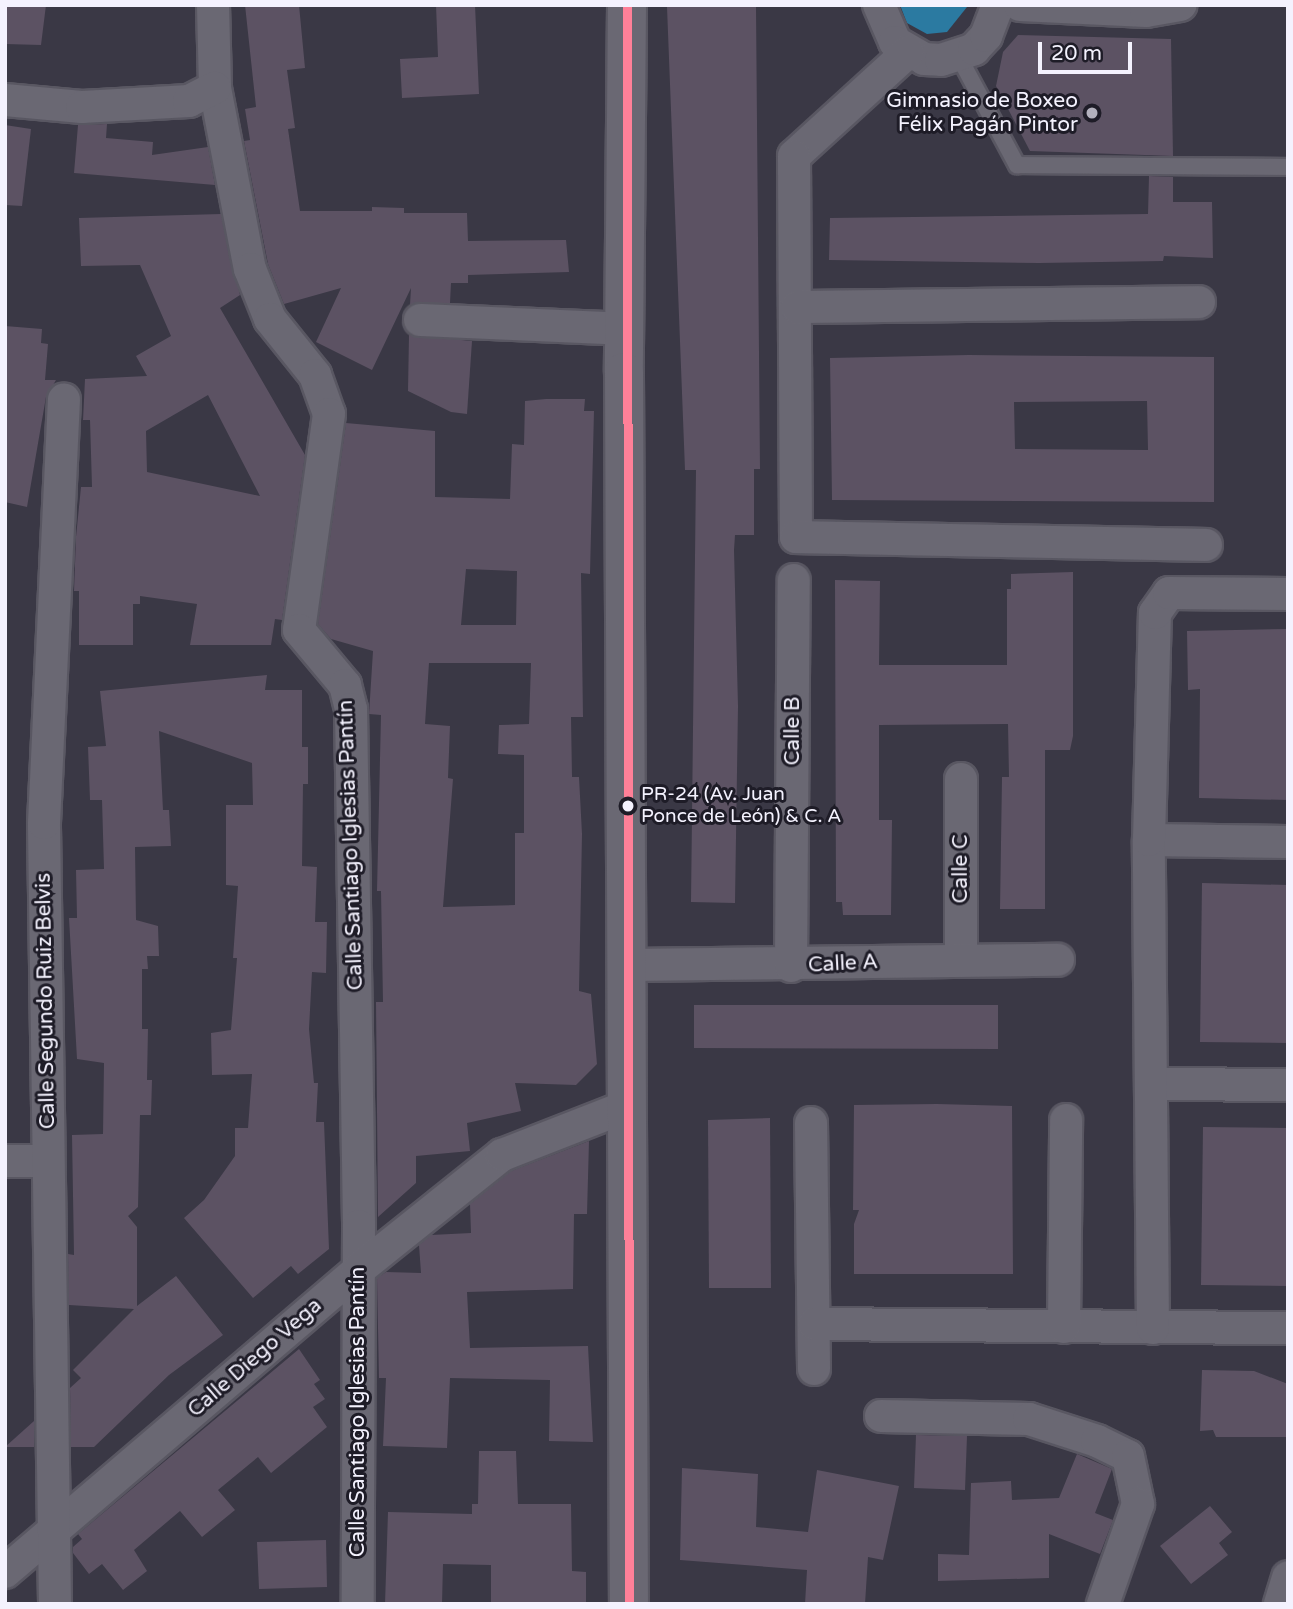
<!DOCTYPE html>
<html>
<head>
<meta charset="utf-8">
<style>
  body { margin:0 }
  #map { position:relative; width:1293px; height:1609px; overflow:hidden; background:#3a3845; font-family:"Varela Round",sans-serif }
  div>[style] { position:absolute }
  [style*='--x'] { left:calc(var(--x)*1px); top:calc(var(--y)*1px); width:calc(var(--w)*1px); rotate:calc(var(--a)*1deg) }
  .water>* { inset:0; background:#2b7aa1 }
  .building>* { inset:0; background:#5c5263 }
  .roads { filter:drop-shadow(2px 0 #595762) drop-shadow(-2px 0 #595762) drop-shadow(0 2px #595762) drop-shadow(0 -2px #595762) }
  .service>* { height:16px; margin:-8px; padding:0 8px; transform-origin:8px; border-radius:8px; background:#6a6873 }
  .minor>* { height:32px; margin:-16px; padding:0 16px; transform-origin:16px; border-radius:16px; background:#6a6873 }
  .secondary>* { height:38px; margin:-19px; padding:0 19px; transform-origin:19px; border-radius:19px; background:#6a6873 }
  .bus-1>* { height:9px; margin:-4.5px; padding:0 4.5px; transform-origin:4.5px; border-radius:4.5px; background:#ff8098 }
  .dots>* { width:19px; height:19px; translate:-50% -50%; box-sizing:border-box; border:4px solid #1e1c27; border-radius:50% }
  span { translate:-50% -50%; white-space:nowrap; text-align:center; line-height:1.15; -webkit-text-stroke:6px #1e1c27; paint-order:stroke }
  .bus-label { font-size:19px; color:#f4f2fe }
  .left { translate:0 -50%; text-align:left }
  .poi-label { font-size:21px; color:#f4f2fe }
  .right { translate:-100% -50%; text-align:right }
  .street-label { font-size:21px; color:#f4f2fe }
  .frame { position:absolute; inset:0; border:7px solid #f4f2fe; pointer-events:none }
  .scale { position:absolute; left:1038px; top:42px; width:94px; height:32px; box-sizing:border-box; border:4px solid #f4f2fe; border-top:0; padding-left:9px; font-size:21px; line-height:24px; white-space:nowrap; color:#f4f2fe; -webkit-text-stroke:5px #1e1c27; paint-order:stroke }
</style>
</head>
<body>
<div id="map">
  <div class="water">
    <i style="clip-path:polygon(900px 5px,966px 5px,967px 7px,947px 32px,927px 34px,907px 23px)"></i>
  </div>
  <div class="building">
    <i style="clip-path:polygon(5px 5px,46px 5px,41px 45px,5px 44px)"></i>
    <i style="clip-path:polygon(245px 5px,299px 5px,305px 68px,287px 70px,295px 128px,288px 129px,300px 211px,372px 211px,372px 207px,404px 208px,404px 213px,467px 213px,468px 241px,566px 240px,569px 272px,468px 275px,468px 283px,451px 283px,450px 303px,410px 305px,411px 288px,372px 370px,316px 342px,341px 288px,284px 304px,268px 264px,244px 141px,250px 140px,245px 109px,256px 107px)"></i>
    <i style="clip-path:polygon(436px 5px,475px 5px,479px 94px,402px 98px,400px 59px,438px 57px)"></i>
    <i style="clip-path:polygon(667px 7px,756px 7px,760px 469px,754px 469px,754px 535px,735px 535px,734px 550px,738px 706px,735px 903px,691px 902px,696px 470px,685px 470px)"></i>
    <i style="clip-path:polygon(1018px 35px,1171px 39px,1173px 156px,1030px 151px,996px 86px,1003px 52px)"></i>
    <i style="clip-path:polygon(107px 124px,106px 138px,153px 142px,152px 155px,208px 147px,215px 185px,74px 173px,78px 125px)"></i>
    <i style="clip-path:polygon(5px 125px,31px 129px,22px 206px,5px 205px)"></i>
    <i style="clip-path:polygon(1149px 176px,1173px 177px,1173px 202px,1212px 202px,1213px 258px,1164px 256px,1163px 261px,1039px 263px,829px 260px,830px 218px,1148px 214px)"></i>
    <i style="clip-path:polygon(evenodd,221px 214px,240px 295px,220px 308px,305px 455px,282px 620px,275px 619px,271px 645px,190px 645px,197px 604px,140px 596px,140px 604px,133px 604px,133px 645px,79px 645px,79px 591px,74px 591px,76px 537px,81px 487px,92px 487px,90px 420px,83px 420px,85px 379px,147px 376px,136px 356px,171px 336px,140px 265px,81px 266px,79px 218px,221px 214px,208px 395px,260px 496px,147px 472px,146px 431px,208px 395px)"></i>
    <i style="clip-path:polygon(5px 326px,42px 329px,41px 343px,48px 344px,45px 380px,56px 380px,46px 397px,27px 507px,5px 502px)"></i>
    <i style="clip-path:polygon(409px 335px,472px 341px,467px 414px,451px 412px,408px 391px)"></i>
    <i style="clip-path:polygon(evenodd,969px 355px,1214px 357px,1214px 502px,832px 500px,830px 358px,969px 355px,1147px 401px,1148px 450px,1015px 449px,1014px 402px,1147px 401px)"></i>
    <i style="clip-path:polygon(evenodd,546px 399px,585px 399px,584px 411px,594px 411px,590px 574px,581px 573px,583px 717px,571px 717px,572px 777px,579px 777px,582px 834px,579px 991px,591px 994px,597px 1064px,576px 1085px,515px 1083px,521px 1111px,467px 1123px,470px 1151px,416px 1156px,416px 1183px,378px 1217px,376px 1002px,383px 1002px,381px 891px,377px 891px,381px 715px,369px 714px,373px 651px,331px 639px,318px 624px,346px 423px,435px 431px,435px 497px,510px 499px,512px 444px,524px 445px,525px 401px,546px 399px,466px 569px,517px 571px,516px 625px,461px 625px,466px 569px,546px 399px,429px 663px,531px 663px,529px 724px,499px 725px,498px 754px,524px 755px,524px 833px,515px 833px,515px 905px,443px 907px,453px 779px,448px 778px,450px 726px,425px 724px,429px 663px)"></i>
    <i style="clip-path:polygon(1073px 572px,1073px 736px,1070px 750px,1045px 750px,1045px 909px,1000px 909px,1002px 777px,1009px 777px,1008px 724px,879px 725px,879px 820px,892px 820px,891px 915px,843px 915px,842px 902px,836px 902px,835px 580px,880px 581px,879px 665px,1007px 665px,1007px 589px,1011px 589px,1011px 574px)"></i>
    <i style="clip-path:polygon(1288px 629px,1288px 800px,1199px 798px,1200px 689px,1188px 690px,1187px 631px)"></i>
    <i style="clip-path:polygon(267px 675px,265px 690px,302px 690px,302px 747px,308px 747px,308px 784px,303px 784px,302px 866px,317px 867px,315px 922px,327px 922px,326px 973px,312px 972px,309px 1029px,314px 1083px,318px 1083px,316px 1122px,324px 1122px,329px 1249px,298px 1274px,291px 1266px,253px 1298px,184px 1218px,204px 1200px,235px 1156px,235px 1128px,248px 1128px,252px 1074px,212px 1075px,211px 1033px,231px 1030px,237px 958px,233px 958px,238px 886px,226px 885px,226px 805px,253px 805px,252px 763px,159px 731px,163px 810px,169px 810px,171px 846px,135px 847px,136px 920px,158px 926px,159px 956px,147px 956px,148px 969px,142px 969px,142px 1029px,148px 1029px,147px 1080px,152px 1080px,151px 1115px,140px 1115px,138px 1207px,128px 1216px,137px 1227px,137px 1306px,176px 1276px,223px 1335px,169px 1375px,94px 1447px,71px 1447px,70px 1388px,81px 1378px,73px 1370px,134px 1309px,69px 1305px,68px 1254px,74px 1255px,72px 1135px,103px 1134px,104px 1063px,77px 1059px,69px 918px,77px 918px,76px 870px,104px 869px,102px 800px,90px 800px,88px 747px,106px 746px,100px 691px)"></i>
    <i style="clip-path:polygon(1202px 883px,1288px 885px,1288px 1043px,1200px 1042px)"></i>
    <i style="clip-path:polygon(694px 1005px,998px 1005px,998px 1049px,694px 1048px)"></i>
    <i style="clip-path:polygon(937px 1104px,1012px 1106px,1013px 1274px,854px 1274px,854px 1224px,859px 1210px,853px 1210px,854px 1105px)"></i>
    <i style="clip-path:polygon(770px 1118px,771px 1288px,709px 1288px,708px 1120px)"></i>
    <i style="clip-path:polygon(1203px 1127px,1288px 1128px,1288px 1286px,1201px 1285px)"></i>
    <i style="clip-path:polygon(589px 1141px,587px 1214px,574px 1214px,573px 1289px,467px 1292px,470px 1348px,588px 1346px,593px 1442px,549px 1441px,550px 1380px,450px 1378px,447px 1448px,383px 1446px,386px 1378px,379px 1378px,377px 1278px,386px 1272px,421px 1273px,419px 1245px,431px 1235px,471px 1233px,470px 1204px,511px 1171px)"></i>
    <i style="clip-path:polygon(299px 1349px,320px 1380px,314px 1384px,325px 1399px,313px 1407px,327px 1427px,271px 1473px,258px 1457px,218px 1490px,235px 1510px,202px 1537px,180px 1511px,134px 1550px,147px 1571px,123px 1590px,102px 1564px,89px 1574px,73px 1553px,73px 1547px,82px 1539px,78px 1534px)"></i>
    <i style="clip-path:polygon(1202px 1370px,1254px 1371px,1288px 1384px,1288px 1437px,1216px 1437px,1213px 1430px,1200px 1431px)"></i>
    <i style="clip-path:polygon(34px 1421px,34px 1447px,5px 1447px)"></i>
    <i style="clip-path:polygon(916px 1435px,967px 1436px,965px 1490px,914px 1488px)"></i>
    <i style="clip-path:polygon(479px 1451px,516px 1451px,518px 1504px,571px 1504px,572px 1571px,586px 1572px,586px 1604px,491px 1604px,491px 1565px,443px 1564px,442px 1604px,385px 1604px,388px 1512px,472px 1514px,472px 1504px,478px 1504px)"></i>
    <i style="clip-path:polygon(1077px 1454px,1112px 1469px,1095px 1513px,1113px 1520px,1100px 1554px,1049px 1534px,1049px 1578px,938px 1581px,938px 1554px,969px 1555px,971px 1483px,1011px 1481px,1012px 1500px,1059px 1498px)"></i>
    <i style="clip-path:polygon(682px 1468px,758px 1474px,756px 1527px,808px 1532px,817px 1470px,899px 1486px,883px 1560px,868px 1557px,865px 1604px,805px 1604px,807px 1570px,680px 1560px)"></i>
    <i style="clip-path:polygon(1210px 1506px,1232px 1532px,1219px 1543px,1228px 1555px,1191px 1584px,1160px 1546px)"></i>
    <i style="clip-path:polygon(326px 1540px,327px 1587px,259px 1589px,257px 1542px)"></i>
  </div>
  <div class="roads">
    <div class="service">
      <i style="--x:959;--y:57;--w:123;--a:61.8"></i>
      <i style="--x:1017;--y:165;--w:271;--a:0.4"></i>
    </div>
    <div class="minor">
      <i style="--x:213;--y:5;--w:83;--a:88.6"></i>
      <i style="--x:215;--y:88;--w:184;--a:79.1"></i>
      <i style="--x:250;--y:269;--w:54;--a:68.2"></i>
      <i style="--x:270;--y:319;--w:72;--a:51.2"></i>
      <i style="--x:315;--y:375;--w:41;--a:70.3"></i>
      <i style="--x:329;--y:414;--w:218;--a:97.9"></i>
      <i style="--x:299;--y:630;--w:72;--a:50.1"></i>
      <i style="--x:345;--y:685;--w:25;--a:76"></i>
      <i style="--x:351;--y:709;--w:517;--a:89.11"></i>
      <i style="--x:359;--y:1226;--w:378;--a:90.2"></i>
      <i style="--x:879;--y:5;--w:40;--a:66.6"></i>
      <i style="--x:895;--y:42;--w:34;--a:30"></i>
      <i style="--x:924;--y:59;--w:17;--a:3"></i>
      <i style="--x:941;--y:60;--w:35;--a:-18"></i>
      <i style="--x:974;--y:49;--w:18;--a:-47"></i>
      <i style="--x:986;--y:36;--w:33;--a:-69"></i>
      <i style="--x:1020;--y:5;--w:126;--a:2.7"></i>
      <i style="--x:1146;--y:11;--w:35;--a:-10"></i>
      <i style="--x:908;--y:52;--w:154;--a:137.6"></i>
      <i style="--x:794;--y:156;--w:381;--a:89.7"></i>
      <i style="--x:796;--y:537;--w:410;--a:1.1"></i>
      <i style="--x:5;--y:100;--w:77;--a:5.2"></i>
      <i style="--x:82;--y:107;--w:107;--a:-3.2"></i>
      <i style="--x:189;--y:101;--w:29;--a:-27"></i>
      <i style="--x:797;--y:307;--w:402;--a:-0.7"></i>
      <i style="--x:420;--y:320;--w:204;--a:2.5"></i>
      <i style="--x:1149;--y:840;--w:139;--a:0.8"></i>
      <i style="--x:961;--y:958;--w:179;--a:-90"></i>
      <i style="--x:627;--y:965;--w:431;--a:-0.7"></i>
      <i style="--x:791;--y:966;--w:386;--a:-89.6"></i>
      <i style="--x:1152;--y:1084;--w:136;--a:0.4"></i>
      <i style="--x:811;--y:1123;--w:246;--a:89.3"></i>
      <i style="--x:5;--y:1161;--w:43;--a:0"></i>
      <i style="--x:814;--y:1324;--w:474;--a:0.5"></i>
      <i style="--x:1064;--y:1327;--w:207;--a:-89.4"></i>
      <i style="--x:1153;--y:1328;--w:488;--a:-90.5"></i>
      <i style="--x:1149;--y:840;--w:227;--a:-88.5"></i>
      <i style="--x:1155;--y:613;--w:24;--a:-55"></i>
      <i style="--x:1169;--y:593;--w:119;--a:0.5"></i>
      <i style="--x:881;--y:1416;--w:148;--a:1.2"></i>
      <i style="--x:1029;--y:1419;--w:71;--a:17.9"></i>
      <i style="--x:1097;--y:1441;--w:34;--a:26"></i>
      <i style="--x:1128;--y:1456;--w:49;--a:78.2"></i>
      <i style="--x:1138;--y:1504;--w:106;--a:109.3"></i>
      <i style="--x:5;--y:1572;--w:463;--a:-40.5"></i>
      <i style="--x:357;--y:1271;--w:186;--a:-38.7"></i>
      <i style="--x:502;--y:1155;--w:135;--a:-21.3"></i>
      <i style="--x:55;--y:1604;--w:781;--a:-90.81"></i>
      <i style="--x:44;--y:823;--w:424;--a:-87.3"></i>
      <i style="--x:1280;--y:1604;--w:28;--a:-73"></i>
    </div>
    <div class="secondary">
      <i style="--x:627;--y:5;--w:367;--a:90.5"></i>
      <i style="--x:624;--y:372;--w:1232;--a:89.77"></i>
    </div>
  </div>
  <div class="bus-1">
    <i style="--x:627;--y:5;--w:1599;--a:89.93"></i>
  </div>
  <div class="dots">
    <i style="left:1092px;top:113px;background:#b3b1bd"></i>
    <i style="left:628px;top:806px;background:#f4f2fe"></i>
  </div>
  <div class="bus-label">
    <span class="left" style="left:641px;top:806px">PR-24 (Av. Juan<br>Ponce de León) &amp; C. A</span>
  </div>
  <div class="poi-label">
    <span class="right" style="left:1078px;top:113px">Gimnasio de Boxeo<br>Félix Pagán Pintor</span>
  </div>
  <div class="street-label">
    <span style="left:793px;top:731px;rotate:-90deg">Calle B</span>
    <span style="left:351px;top:845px;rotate:-92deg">Calle Santiago Iglesias Pantín</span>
    <span style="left:961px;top:869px;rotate:-90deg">Calle C</span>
    <span style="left:843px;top:964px;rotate:-3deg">Calle A</span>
    <span style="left:46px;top:1001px;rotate:-91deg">Calle Segundo Ruiz Belvis</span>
    <span style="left:255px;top:1358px;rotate:-41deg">Calle Diego Vega</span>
    <span style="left:358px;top:1412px;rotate:-90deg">Calle Santiago Iglesias Pantín</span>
  </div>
  <div class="frame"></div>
  <div class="scale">20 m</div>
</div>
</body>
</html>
